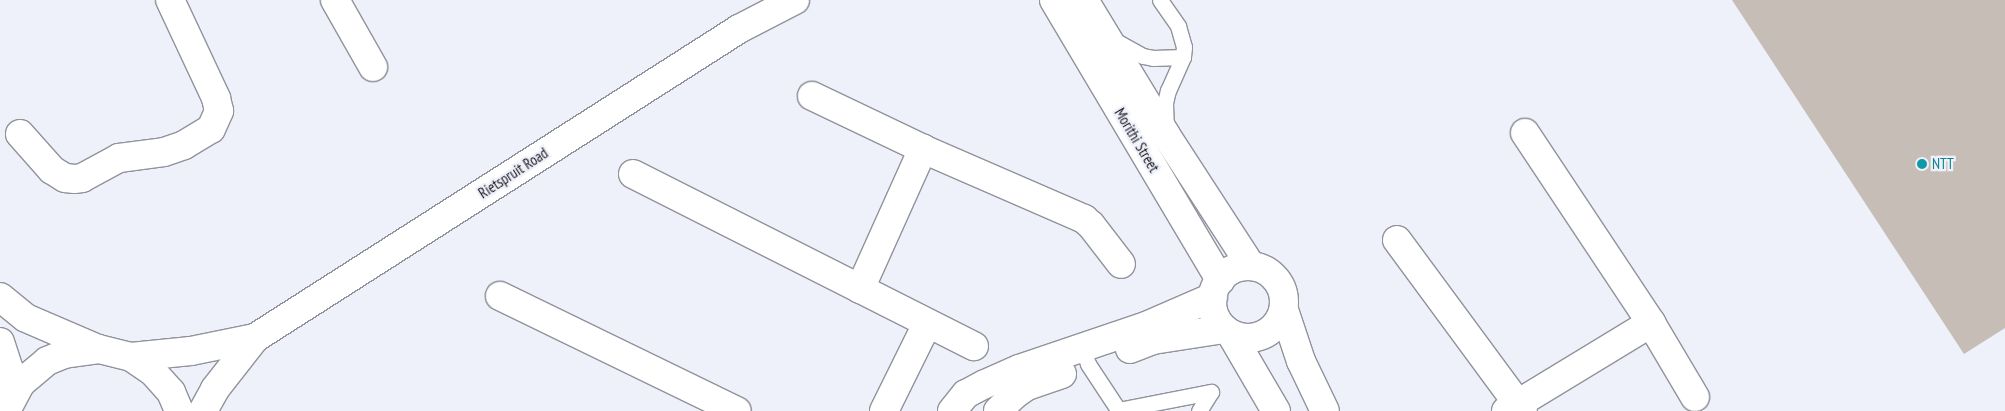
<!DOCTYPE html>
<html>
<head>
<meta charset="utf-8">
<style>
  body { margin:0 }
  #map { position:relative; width:2005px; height:411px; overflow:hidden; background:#eef0fa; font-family:"PT Sans Narrow",sans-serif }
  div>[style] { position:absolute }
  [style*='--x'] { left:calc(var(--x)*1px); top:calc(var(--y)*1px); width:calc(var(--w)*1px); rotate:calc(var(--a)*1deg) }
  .building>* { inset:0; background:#c6bdb6 }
  .roads { filter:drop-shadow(1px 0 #91939c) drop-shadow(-1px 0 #91939c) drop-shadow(0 1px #91939c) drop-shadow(0 -1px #91939c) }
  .lane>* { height:15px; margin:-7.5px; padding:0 7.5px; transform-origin:7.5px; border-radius:7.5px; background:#fff }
  .street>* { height:28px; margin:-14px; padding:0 14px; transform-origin:14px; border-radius:14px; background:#fff }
  .street>.ring { margin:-14px; padding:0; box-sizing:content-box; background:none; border:28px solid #fff; border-radius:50% }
  .secondary>* { height:28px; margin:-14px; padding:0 14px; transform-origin:14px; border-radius:14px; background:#fff }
  .dots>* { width:14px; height:14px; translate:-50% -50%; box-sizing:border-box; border:2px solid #eef0fa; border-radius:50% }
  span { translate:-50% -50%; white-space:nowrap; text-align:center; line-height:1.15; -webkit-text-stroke:4.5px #eef0fa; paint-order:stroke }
  .street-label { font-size:15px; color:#16161a }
  .culture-label { font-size:15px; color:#0d838f }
  .left { translate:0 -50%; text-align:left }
</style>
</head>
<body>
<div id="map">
  <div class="building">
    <i style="clip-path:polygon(1732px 0,2005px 0,2005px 328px,1964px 354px)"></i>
  </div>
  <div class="roads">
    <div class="lane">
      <i style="--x:1160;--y:0;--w:32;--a:55"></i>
      <i style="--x:1178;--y:26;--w:22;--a:74"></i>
      <i style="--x:1184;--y:47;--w:10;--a:96"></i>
      <i style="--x:1183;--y:57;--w:36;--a:114"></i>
      <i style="--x:1168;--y:90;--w:13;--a:103"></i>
      <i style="--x:1165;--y:103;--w:25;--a:88"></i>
      <i style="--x:1114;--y:40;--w:33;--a:29"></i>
      <i style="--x:1143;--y:56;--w:10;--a:11"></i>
      <i style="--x:1153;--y:58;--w:30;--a:-2"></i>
      <i style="--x:1082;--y:348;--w:17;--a:69"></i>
      <i style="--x:1088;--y:364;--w:56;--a:56.6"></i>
      <i style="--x:1118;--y:410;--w:95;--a:-11"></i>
      <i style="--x:1199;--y:411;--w:22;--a:-58"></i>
    </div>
    <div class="street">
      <i style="--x:335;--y:0;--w:77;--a:60.4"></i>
      <i style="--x:1054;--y:0;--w:326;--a:59.3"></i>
      <i style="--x:1084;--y:0;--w:158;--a:58.7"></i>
      <i style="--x:1166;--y:135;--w:156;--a:57"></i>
      <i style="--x:812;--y:96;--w:123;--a:25.5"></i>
      <i style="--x:923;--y:149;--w:176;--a:23.5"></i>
      <i style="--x:1084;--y:219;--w:9;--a:41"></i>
      <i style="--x:1091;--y:225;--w:49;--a:52.4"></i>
      <i style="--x:1525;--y:133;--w:228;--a:56.4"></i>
      <i style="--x:1651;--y:323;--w:86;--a:59.3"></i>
      <i style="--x:20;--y:134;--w:48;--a:48.4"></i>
      <i style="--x:52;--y:170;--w:15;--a:32"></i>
      <i style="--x:65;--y:178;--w:10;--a:6"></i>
      <i style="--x:75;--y:179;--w:7;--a:-8"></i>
      <i style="--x:82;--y:178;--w:42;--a:-28.4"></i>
      <i style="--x:119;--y:158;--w:45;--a:-7.6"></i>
      <i style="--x:164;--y:152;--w:21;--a:-19"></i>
      <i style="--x:184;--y:145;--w:31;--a:-31"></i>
      <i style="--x:211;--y:129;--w:20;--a:-66"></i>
      <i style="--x:219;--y:111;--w:13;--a:-103"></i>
      <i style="--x:216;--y:98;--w:108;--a:-115.1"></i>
      <i style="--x:633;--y:174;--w:382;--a:26.8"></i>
      <i style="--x:1397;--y:240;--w:212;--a:53.6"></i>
      <i class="ring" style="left:1212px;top:266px;width:44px;height:44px"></i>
      <i style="--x:860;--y:289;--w:154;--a:-65.8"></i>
      <i style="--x:500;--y:296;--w:263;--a:25.9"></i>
      <i style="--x:1284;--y:310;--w:54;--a:71.6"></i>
      <i style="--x:1301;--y:361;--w:55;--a:64.4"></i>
      <i style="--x:1231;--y:334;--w:89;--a:59.7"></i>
      <i style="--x:1130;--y:349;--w:25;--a:-21"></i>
      <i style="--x:1153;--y:340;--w:72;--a:-8.8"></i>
      <i style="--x:884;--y:411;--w:97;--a:-63.7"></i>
      <i style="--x:952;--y:411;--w:22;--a:-51"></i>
      <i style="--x:966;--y:394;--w:21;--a:-28"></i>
      <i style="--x:985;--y:384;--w:37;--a:-24"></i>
      <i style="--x:1019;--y:369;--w:134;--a:-18.7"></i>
      <i style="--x:1146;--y:326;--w:73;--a:-23.4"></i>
      <i style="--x:998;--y:411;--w:23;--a:-45"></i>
      <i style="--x:1014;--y:395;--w:16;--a:-35"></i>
      <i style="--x:1027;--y:386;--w:37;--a:-19"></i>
      <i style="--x:1506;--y:411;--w:170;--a:-31.3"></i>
    </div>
    <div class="secondary">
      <i style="--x:0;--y:297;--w:33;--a:39"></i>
      <i style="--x:26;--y:318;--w:78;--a:23.3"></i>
      <i style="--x:0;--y:342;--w:28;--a:72"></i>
      <i style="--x:9;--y:369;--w:29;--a:86"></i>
      <i style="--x:131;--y:357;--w:60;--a:-5.7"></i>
      <i style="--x:191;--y:351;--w:65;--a:-11.5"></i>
      <i style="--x:6;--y:411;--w:32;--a:-62"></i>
      <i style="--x:21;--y:383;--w:34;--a:-40"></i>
      <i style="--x:47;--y:361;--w:18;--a:-22"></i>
      <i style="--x:64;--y:354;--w:35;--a:-8"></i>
      <i style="--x:99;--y:349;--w:33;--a:14"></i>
      <i style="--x:131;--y:357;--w:27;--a:34"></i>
      <i style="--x:153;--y:372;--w:27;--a:48"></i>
      <i style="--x:171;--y:392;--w:21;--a:67"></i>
      <i style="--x:203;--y:411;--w:25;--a:-61"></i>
      <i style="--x:215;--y:389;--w:65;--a:-51.9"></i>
      <i style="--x:255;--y:338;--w:574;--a:-32.56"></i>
      <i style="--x:739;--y:29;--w:63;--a:-27.4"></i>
    </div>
  </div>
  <div class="dots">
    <i style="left:1922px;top:164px;background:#0f9aa8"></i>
  </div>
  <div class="street-label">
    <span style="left:1137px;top:140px;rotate:59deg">Morithi Street</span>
    <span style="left:513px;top:173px;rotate:-33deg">Rietspruit Road</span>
  </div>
  <div class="culture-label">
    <span class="left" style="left:1932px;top:164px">NTT</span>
  </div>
</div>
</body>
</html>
